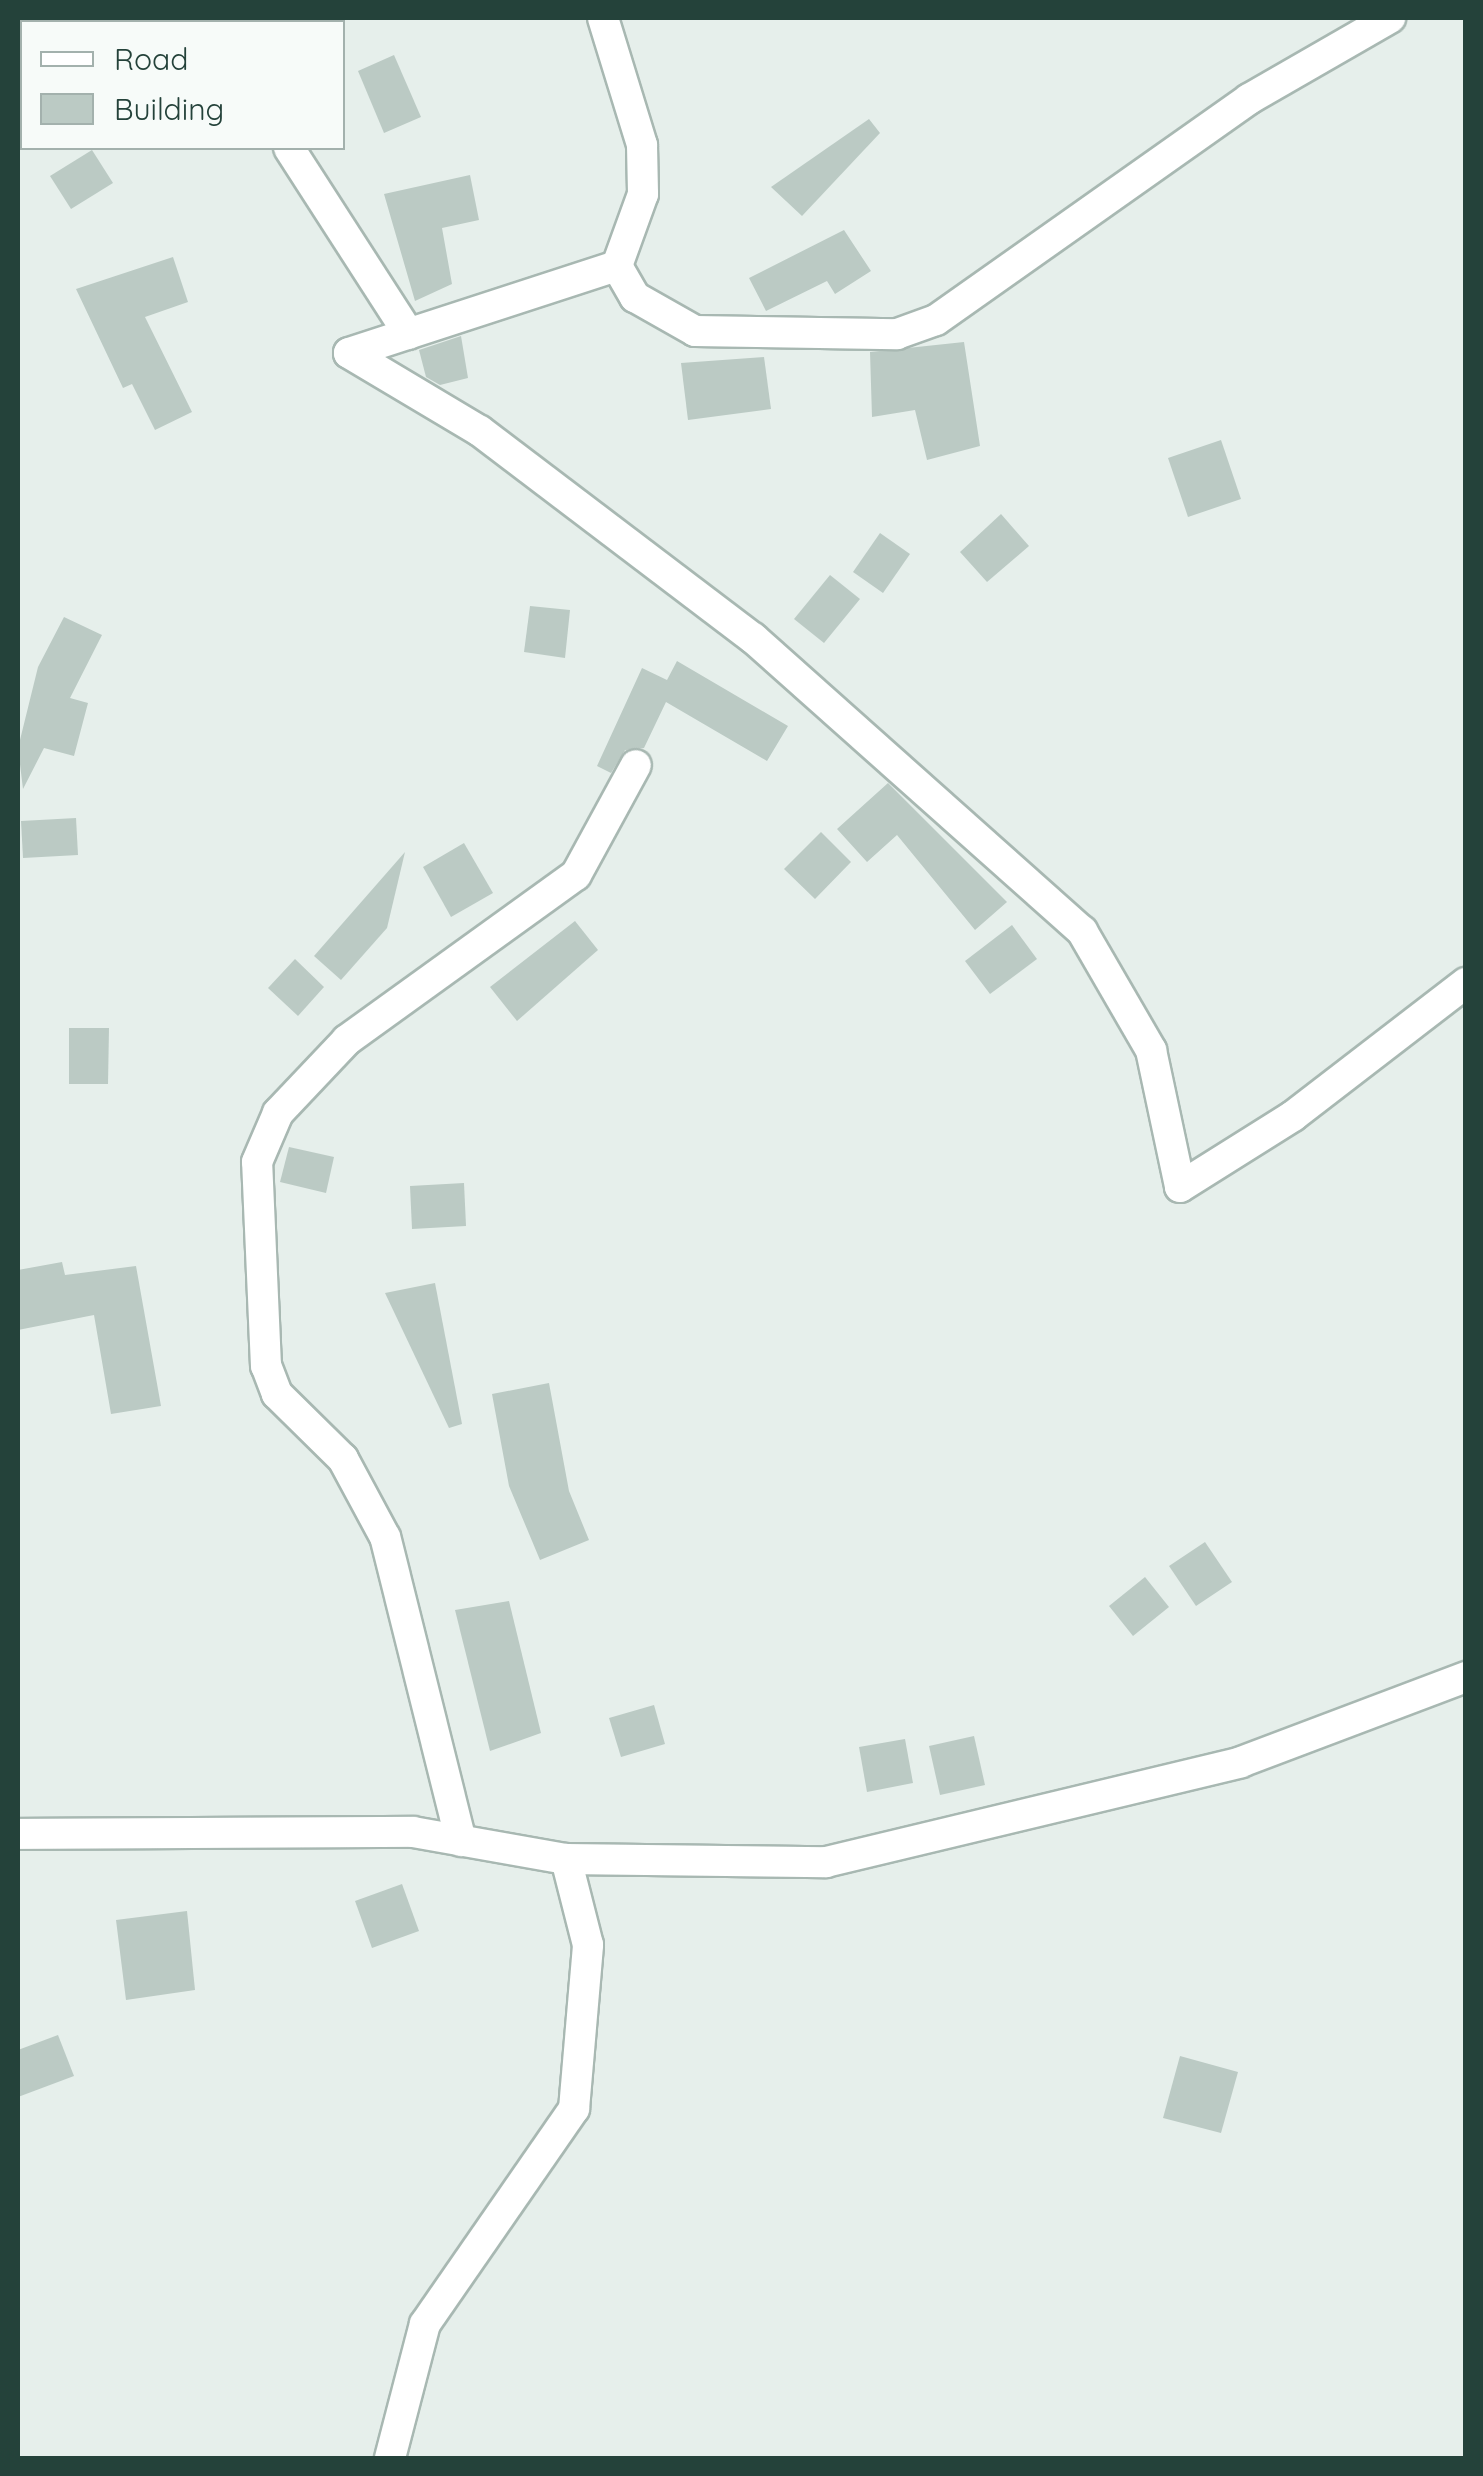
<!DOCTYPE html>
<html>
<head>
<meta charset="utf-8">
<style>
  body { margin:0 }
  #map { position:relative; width:1483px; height:2476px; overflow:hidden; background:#e6efeb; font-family:Quicksand,sans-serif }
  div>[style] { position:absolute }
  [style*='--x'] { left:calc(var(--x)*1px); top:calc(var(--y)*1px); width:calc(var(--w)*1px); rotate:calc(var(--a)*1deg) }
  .building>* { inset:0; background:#bbcac4 }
  .roads { filter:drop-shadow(2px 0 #a8b8b2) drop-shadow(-2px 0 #a8b8b2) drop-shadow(0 2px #a8b8b2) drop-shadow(0 -2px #a8b8b2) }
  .minor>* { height:30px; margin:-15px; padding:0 15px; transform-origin:15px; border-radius:15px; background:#fff }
  .tertiary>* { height:30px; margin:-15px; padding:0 15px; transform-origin:15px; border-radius:15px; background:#fff }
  span { translate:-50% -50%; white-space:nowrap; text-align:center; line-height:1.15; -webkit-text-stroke:10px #f7fbf9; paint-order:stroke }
  .frame { position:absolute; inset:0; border:20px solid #24423a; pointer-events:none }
  .legend { position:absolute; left:20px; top:20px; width:325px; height:130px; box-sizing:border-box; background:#f7fbf9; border:2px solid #a3b1ad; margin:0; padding:12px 18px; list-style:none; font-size:30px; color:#24423a }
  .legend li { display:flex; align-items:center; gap:20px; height:50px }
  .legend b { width:50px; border:2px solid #a3b1ad }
</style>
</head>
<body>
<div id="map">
  <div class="building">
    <i style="clip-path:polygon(394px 55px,421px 117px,384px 133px,358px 71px)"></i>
    <i style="clip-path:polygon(869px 119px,880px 133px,802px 216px,771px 187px)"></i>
    <i style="clip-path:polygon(92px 150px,113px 183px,71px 209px,50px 176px)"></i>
    <i style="clip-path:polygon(470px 175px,479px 220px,442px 228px,452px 284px,415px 301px,384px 194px)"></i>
    <i style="clip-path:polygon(844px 230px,871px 271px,835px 294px,827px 281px,766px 311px,749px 278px)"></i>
    <i style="clip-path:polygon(173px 257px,188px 302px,145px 317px,192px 412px,155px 430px,132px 384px,123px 388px,76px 289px)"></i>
    <i style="clip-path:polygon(461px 336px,468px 378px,440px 385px,426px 377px,419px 350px)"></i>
    <i style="clip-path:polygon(964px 342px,980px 446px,927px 460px,915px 410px,872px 417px,870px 352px)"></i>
    <i style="clip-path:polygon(764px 357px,771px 409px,688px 420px,681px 363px)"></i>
    <i style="clip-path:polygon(1221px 440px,1241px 499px,1188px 517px,1168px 458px)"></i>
    <i style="clip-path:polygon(1001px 514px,1029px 546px,987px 582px,960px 552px)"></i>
    <i style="clip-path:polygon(880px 533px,910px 554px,883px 593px,853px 572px)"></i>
    <i style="clip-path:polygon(830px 575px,860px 599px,824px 643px,794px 619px)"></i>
    <i style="clip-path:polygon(530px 606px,570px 610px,565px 658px,524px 652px)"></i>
    <i style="clip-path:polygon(64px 617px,102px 635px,70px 698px,88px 703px,74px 756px,44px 748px,23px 789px,18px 748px,38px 667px)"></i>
    <i style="clip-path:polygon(677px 661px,788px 726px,767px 761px,666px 702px,644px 748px,625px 750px,611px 773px,597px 766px,642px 668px,667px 680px)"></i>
    <i style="clip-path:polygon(888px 783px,1007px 902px,975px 930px,897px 835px,867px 862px,837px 829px)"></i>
    <i style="clip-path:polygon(76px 818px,78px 855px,23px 858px,21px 821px)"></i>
    <i style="clip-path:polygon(821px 832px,851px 862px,815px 899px,784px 869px)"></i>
    <i style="clip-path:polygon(464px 843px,493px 893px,451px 917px,423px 867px)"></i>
    <i style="clip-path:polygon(405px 852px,387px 928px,341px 980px,314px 956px)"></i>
    <i style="clip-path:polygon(575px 921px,598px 950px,517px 1021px,490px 987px)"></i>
    <i style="clip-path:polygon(1012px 925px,1037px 959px,990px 994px,965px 961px)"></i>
    <i style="clip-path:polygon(295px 959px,324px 987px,298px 1016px,268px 988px)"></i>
    <i style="clip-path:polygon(69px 1028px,109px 1028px,108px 1084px,69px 1084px)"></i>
    <i style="clip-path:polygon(289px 1147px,334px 1157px,326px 1193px,280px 1182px)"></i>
    <i style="clip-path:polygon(464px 1183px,466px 1226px,412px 1229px,410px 1186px)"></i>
    <i style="clip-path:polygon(62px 1262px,65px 1275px,136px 1266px,161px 1406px,111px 1414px,94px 1315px,18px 1330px,18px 1270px)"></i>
    <i style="clip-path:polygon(435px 1283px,462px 1424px,449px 1428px,385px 1293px)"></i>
    <i style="clip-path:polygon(549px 1383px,569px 1491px,589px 1540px,540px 1560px,509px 1486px,492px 1394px)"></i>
    <i style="clip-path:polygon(1205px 1542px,1232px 1582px,1196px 1606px,1169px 1566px)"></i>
    <i style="clip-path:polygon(1145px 1577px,1169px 1607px,1133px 1636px,1109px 1606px)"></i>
    <i style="clip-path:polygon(509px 1601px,541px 1733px,490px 1751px,455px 1610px)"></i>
    <i style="clip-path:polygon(654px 1705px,665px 1744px,621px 1757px,609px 1718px)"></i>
    <i style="clip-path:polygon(974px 1736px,985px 1785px,940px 1795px,929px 1746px)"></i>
    <i style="clip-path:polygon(905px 1739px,913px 1783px,867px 1792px,859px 1747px)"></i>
    <i style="clip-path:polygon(402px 1884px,419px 1931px,372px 1948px,355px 1901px)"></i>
    <i style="clip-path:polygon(187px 1911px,195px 1990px,126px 2000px,116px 1920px)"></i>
    <i style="clip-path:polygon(58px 2035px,74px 2076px,18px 2097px,18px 2050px)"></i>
    <i style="clip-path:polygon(1180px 2056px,1238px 2072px,1221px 2133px,1163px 2118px)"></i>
  </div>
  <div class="roads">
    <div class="minor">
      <i style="--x:98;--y:18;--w:5;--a:53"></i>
      <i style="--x:204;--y:18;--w:6;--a:45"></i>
      <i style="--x:603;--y:18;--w:133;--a:72.9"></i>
      <i style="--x:642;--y:145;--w:49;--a:88.8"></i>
      <i style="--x:643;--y:194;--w:77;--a:109.9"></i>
      <i style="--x:289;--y:148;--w:221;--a:57.2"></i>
      <i style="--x:617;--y:266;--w:36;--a:60"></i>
      <i style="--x:635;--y:297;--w:69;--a:29.5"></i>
      <i style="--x:695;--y:331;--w:202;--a:0.9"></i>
      <i style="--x:897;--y:334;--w:41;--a:-19.7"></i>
      <i style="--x:936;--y:320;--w:383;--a:-35.2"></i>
      <i style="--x:1249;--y:99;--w:163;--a:-29.9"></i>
      <i style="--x:349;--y:353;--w:152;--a:30.8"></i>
      <i style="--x:480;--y:431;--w:343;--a:37.2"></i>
      <i style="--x:753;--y:638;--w:441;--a:41.7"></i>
      <i style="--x:1082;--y:931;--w:138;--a:59.9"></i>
      <i style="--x:1151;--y:1050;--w:140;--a:78"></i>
      <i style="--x:1180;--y:1187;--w:133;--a:-32.1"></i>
      <i style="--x:1293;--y:1116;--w:218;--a:-37.6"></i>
      <i style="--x:349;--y:353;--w:282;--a:-18"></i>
      <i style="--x:18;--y:1834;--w:395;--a:-0.3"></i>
      <i style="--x:413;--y:1832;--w:155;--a:10"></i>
      <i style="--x:566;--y:1859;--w:260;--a:0.7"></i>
      <i style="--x:826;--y:1862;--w:427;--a:-13.5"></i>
      <i style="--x:1241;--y:1762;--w:241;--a:-20.7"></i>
      <i style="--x:461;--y:1841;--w:313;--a:-104"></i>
      <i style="--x:385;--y:1537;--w:89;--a:-118.3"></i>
      <i style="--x:343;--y:1459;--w:93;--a:-135.4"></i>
      <i style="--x:277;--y:1394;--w:30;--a:-111"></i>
      <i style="--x:266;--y:1366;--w:204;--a:-92.5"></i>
      <i style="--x:257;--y:1162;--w:53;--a:-66.8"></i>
      <i style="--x:278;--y:1113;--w:100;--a:-46.6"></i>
      <i style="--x:347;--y:1040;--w:282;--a:-35.8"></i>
      <i style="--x:576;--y:875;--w:125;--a:-61.4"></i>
      <i style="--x:390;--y:2458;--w:138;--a:-75.4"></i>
      <i style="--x:425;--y:2324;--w:262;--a:-55.3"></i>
      <i style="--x:574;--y:2109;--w:165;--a:-85.1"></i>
      <i style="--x:588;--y:1945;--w:89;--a:-104.3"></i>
    </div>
    <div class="tertiary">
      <i style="--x:131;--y:22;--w:7;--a:-34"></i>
      <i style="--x:18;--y:131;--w:6;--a:-45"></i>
    </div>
  </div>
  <div class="frame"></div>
  <ul class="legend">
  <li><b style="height:12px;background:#fff"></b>Road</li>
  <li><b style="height:28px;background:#bbcac4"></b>Building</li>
  </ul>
</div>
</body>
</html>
